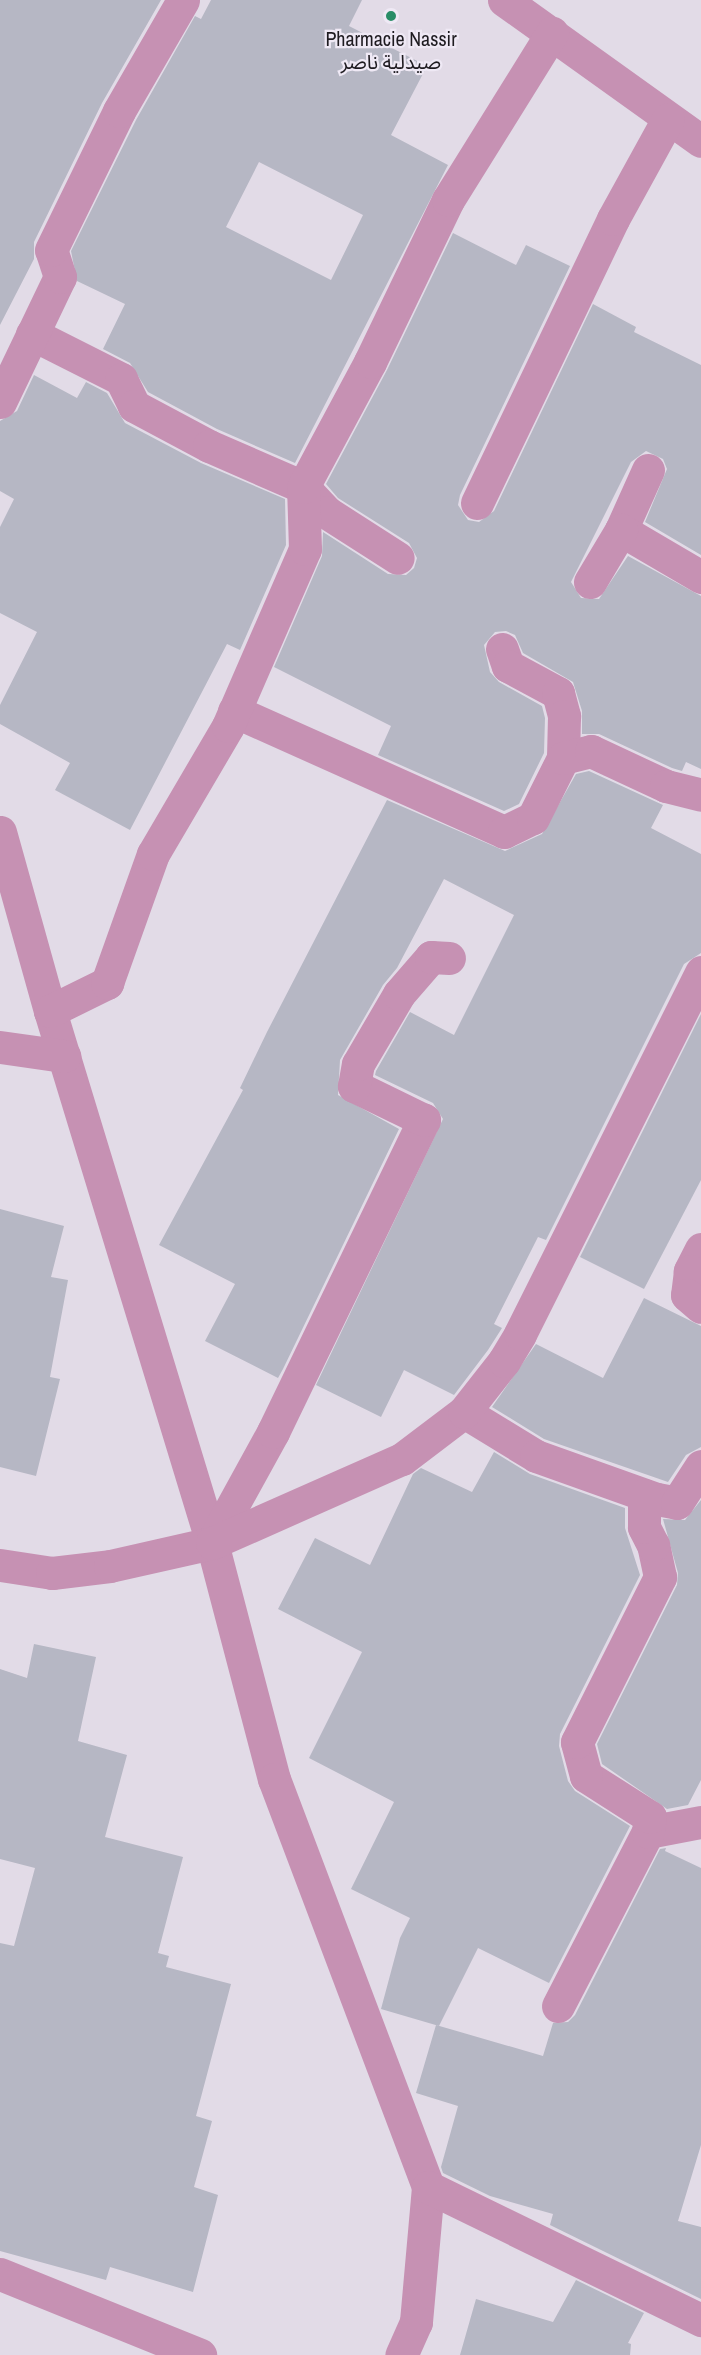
<!DOCTYPE html>
<html>
<head>
<meta charset="utf-8">
<style>
  body { margin:0 }
  #map { position:relative; width:701px; height:2355px; overflow:hidden; background:#e2dbe7; font-family:"Archivo Narrow","Noto Sans Arabic",sans-serif }
  div>[style] { position:absolute }
  [style*='--x'] { left:calc(var(--x)*1px); top:calc(var(--y)*1px); width:calc(var(--w)*1px); rotate:calc(var(--a)*1deg) }
  .building>* { inset:0; background:#b6b7c4 }
  .street>* { height:33px; margin:-16.5px; padding:0 16.5px; transform-origin:16.5px; border-radius:16.5px; background:#c691b3 }
  .dots>* { width:16px; height:16px; translate:-50% -50%; box-sizing:border-box; border:3px solid #efe9f5; border-radius:50% }
  span { translate:-50% -50%; white-space:nowrap; text-align:center; line-height:1.15; -webkit-text-stroke:4.5px #efe9f5; paint-order:stroke }
  .poi-label { font-size:20px; color:#1e1b20 }
</style>
</head>
<body>
<div id="map">
  <div class="building">
    <i style="clip-path:polygon(0 0,161px 0,102px 103px,34px 242px,34px 259px,0 325px)"></i>
    <i style="clip-path:polygon(evenodd,211px 0,362px 0,349px 26px,427px 66px,391px 135px,448px 165px,295px 463px,217px 429px,148px 392px,130px 363px,103px 349px,125px 304px,77px 281px,71px 251px,136px 120px,195px 16px,201px 19px,211px 0,259px 162px,363px 215px,331px 280px,226px 227px,259px 162px)"></i>
    <i style="clip-path:polygon(453px 233px,516px 265px,526px 245px,570px 266px,460px 495px,458px 505px,468px 520px,479px 522px,494px 511px,593px 304px,636px 327px,634px 332px,701px 365px,701px 555px,645px 522px,667px 469px,663px 459px,646px 451px,631px 462px,571px 582px,581px 598px,599px 599px,628px 556px,701px 596px,701px 769px,686px 762px,682px 771px,672px 768px,599px 734px,582px 734px,582px 711px,573px 682px,523px 653px,515px 635px,506px 631px,495px 632px,484px 645px,490px 672px,499px 682px,542px 706px,545px 718px,544px 753px,519px 804px,504px 811px,378px 755px,391px 726px,274px 667px,322px 556px,323px 532px,388px 574px,406px 575px,414px 568px,417px 558px,409px 543px,338px 498px,326px 484px,387px 370px)"></i>
    <i style="clip-path:polygon(34px 375px,77px 398px,86px 382px,107px 393px,125px 423px,201px 463px,285px 499px,286px 545px,240px 650px,227px 644px,130px 830px,55px 790px,70px 763px,0 724px,0 705px,37px 632px,0 613px,0 527px,14px 499px,0 491px,0 421px,17px 411px)"></i>
    <i style="clip-path:polygon(589px 771px,663px 805px,651px 828px,701px 854px,701px 953px,684px 964px,546px 1240px,538px 1237px,494px 1324px,502px 1328px,488px 1350px,454px 1395px,404px 1370px,381px 1417px,316px 1385px,443px 1119px,433px 1103px,375px 1075px,376px 1071px,410px 1012px,454px 1035px,514px 915px,444px 879px,397px 968px,383px 985px,340px 1060px,338px 1095px,399px 1129px,283px 1369px,278px 1378px,205px 1341px,235px 1284px,159px 1245px,243px 1090px,240px 1088px,267px 1032px,387px 800px,505px 851px,542px 834px,576px 774px)"></i>
    <i style="clip-path:polygon(701px 1014px,701px 1180px,644px 1289px,580px 1257px)"></i>
    <i style="clip-path:polygon(0 1209px,64px 1226px,51px 1277px,68px 1280px,50px 1377px,60px 1379px,36px 1476px,0 1467px)"></i>
    <i style="clip-path:polygon(644px 1298px,701px 1326px,701px 1447px,686px 1455px,668px 1482px,544px 1439px,492px 1407px,536px 1344px,603px 1378px)"></i>
    <i style="clip-path:polygon(494px 1452px,530px 1474px,625px 1508px,625px 1528px,640px 1575px,560px 1734px,559px 1746px,568px 1781px,575px 1791px,630px 1826px,549px 1983px,478px 1948px,439px 2026px,381px 2009px,400px 1938px,410px 1918px,351px 1889px,394px 1802px,309px 1758px,362px 1652px,278px 1609px,315px 1538px,370px 1565px,413px 1474px,421px 1468px,472px 1492px)"></i>
    <i style="clip-path:polygon(701px 1500px,701px 1780px,688px 1805px,667px 1809px,602px 1764px,597px 1744px,677px 1585px,678px 1573px,663px 1519px,685px 1520px)"></i>
    <i style="clip-path:polygon(34px 1644px,96px 1657px,78px 1741px,127px 1755px,105px 1837px,183px 1857px,158px 1953px,169px 1956px,166px 1967px,231px 1984px,196px 2116px,212px 2121px,194px 2187px,218px 2195px,193px 2292px,110px 2267px,106px 2280px,0 2251px,0 1943px,14px 1946px,35px 1868px,0 1859px,0 1669px,27px 1678px)"></i>
    <i style="clip-path:polygon(666px 1848px,665px 1851px,701px 1868px,701px 2145px,678px 2221px,701px 2227px,701px 2299px,550px 2225px,553px 2214px,490px 2196px,443px 2173px,441px 2167px,458px 2106px,416px 2093px,436px 2025px,543px 2056px,553px 2023px,568px 2022px,575px 2015px,660px 1849px)"></i>
    <i style="clip-path:polygon(576px 2280px,644px 2313px,628px 2343px,631px 2344px,630px 2355px,460px 2355px,476px 2299px,553px 2322px)"></i>
  </div>
  <div class="street">
    <i style="--x:504;--y:0;--w:242;--a:35.6"></i>
    <i style="--x:32;--y:334;--w:100;--a:26.8"></i>
    <i style="--x:121;--y:379;--w:30;--a:64"></i>
    <i style="--x:134;--y:406;--w:85;--a:28.1"></i>
    <i style="--x:209;--y:446;--w:103;--a:23.6"></i>
    <i style="--x:303;--y:487;--w:34;--a:47"></i>
    <i style="--x:326;--y:512;--w:85;--a:32.6"></i>
    <i style="--x:0;--y:402;--w:139;--a:-64.4"></i>
    <i style="--x:60;--y:277;--w:28;--a:-108"></i>
    <i style="--x:51;--y:250;--w:155;--a:-63.9"></i>
    <i style="--x:119;--y:111;--w:128;--a:-60"></i>
    <i style="--x:648;--y:470;--w:66;--a:114.2"></i>
    <i style="--x:621;--y:530;--w:93;--a:30.4"></i>
    <i style="--x:477;--y:503;--w:315;--a:-64.4"></i>
    <i style="--x:613;--y:219;--w:114;--a:-61.2"></i>
    <i style="--x:590;--y:582;--w:61;--a:-59.2"></i>
    <i style="--x:502;--y:649;--w:18;--a:71"></i>
    <i style="--x:508;--y:666;--w:57;--a:28.4"></i>
    <i style="--x:558;--y:693;--w:24;--a:75"></i>
    <i style="--x:564;--y:716;--w:42;--a:91.4"></i>
    <i style="--x:234;--y:711;--w:296;--a:24.1"></i>
    <i style="--x:504;--y:832;--w:32;--a:-26"></i>
    <i style="--x:533;--y:818;--w:67;--a:-63.4"></i>
    <i style="--x:563;--y:758;--w:29;--a:-14"></i>
    <i style="--x:591;--y:751;--w:83;--a:25"></i>
    <i style="--x:666;--y:786;--w:36;--a:14"></i>
    <i style="--x:0;--y:832;--w:186;--a:74.4"></i>
    <i style="--x:50;--y:1011;--w:556;--a:73.06"></i>
    <i style="--x:212;--y:1543;--w:244;--a:75.3"></i>
    <i style="--x:274;--y:1779;--w:436;--a:69.3"></i>
    <i style="--x:428;--y:2187;--w:136;--a:95.1"></i>
    <i style="--x:416;--y:2322;--w:36;--a:114"></i>
    <i style="--x:50;--y:1011;--w:64;--a:-26.2"></i>
    <i style="--x:107;--y:983;--w:137;--a:-70.4"></i>
    <i style="--x:153;--y:854;--w:148;--a:-59.6"></i>
    <i style="--x:228;--y:726;--w:193;--a:-66.5"></i>
    <i style="--x:305;--y:549;--w:62;--a:-91.8"></i>
    <i style="--x:303;--y:487;--w:142;--a:-61.8"></i>
    <i style="--x:370;--y:362;--w:180;--a:-64.3"></i>
    <i style="--x:448;--y:200;--w:197;--a:-58.1"></i>
    <i style="--x:0;--y:1047;--w:65;--a:8"></i>
    <i style="--x:701;--y:1249;--w:25;--a:117"></i>
    <i style="--x:690;--y:1271;--w:24;--a:97"></i>
    <i style="--x:687;--y:1295;--w:18;--a:41"></i>
    <i style="--x:464;--y:1412;--w:84;--a:31.4"></i>
    <i style="--x:536;--y:1456;--w:128;--a:19.6"></i>
    <i style="--x:657;--y:1499;--w:20;--a:11"></i>
    <i style="--x:677;--y:1503;--w:44;--a:-57"></i>
    <i style="--x:212;--y:1543;--w:127;--a:-61.2"></i>
    <i style="--x:273;--y:1432;--w:347;--a:-64.2"></i>
    <i style="--x:424;--y:1120;--w:78;--a:-154.1"></i>
    <i style="--x:354;--y:1086;--w:22;--a:-80"></i>
    <i style="--x:358;--y:1064;--w:81;--a:-59.6"></i>
    <i style="--x:399;--y:994;--w:49;--a:-49.1"></i>
    <i style="--x:431;--y:957;--w:18;--a:3"></i>
    <i style="--x:0;--y:1565;--w:53;--a:8.7"></i>
    <i style="--x:52;--y:1573;--w:58;--a:-6.9"></i>
    <i style="--x:110;--y:1566;--w:105;--a:-12.7"></i>
    <i style="--x:212;--y:1543;--w:208;--a:-23.9"></i>
    <i style="--x:402;--y:1459;--w:78;--a:-37.2"></i>
    <i style="--x:464;--y:1412;--w:65;--a:-51.9"></i>
    <i style="--x:504;--y:1361;--w:31;--a:-59"></i>
    <i style="--x:520;--y:1334;--w:405;--a:-63.4"></i>
    <i style="--x:648;--y:1832;--w:54;--a:-10.7"></i>
    <i style="--x:558;--y:2006;--w:196;--a:-62.7"></i>
    <i style="--x:648;--y:1832;--w:15;--a:-82"></i>
    <i style="--x:650;--y:1817;--w:76;--a:-147.4"></i>
    <i style="--x:586;--y:1776;--w:35;--a:-105"></i>
    <i style="--x:577;--y:1742;--w:185;--a:-63.3"></i>
    <i style="--x:660;--y:1577;--w:33;--a:-102"></i>
    <i style="--x:653;--y:1545;--w:20;--a:-117"></i>
    <i style="--x:644;--y:1527;--w:32;--a:-90"></i>
    <i style="--x:428;--y:2187;--w:304;--a:26"></i>
    <i style="--x:0;--y:2274;--w:216;--a:22"></i>
  </div>
  <div class="dots">
    <i style="left:391px;top:16px;background:#298d67"></i>
  </div>
  <div class="poi-label">
    <span style="left:391px;top:50px">Pharmacie Nassir<br>صيدلية ناصر</span>
  </div>
</div>
</body>
</html>
